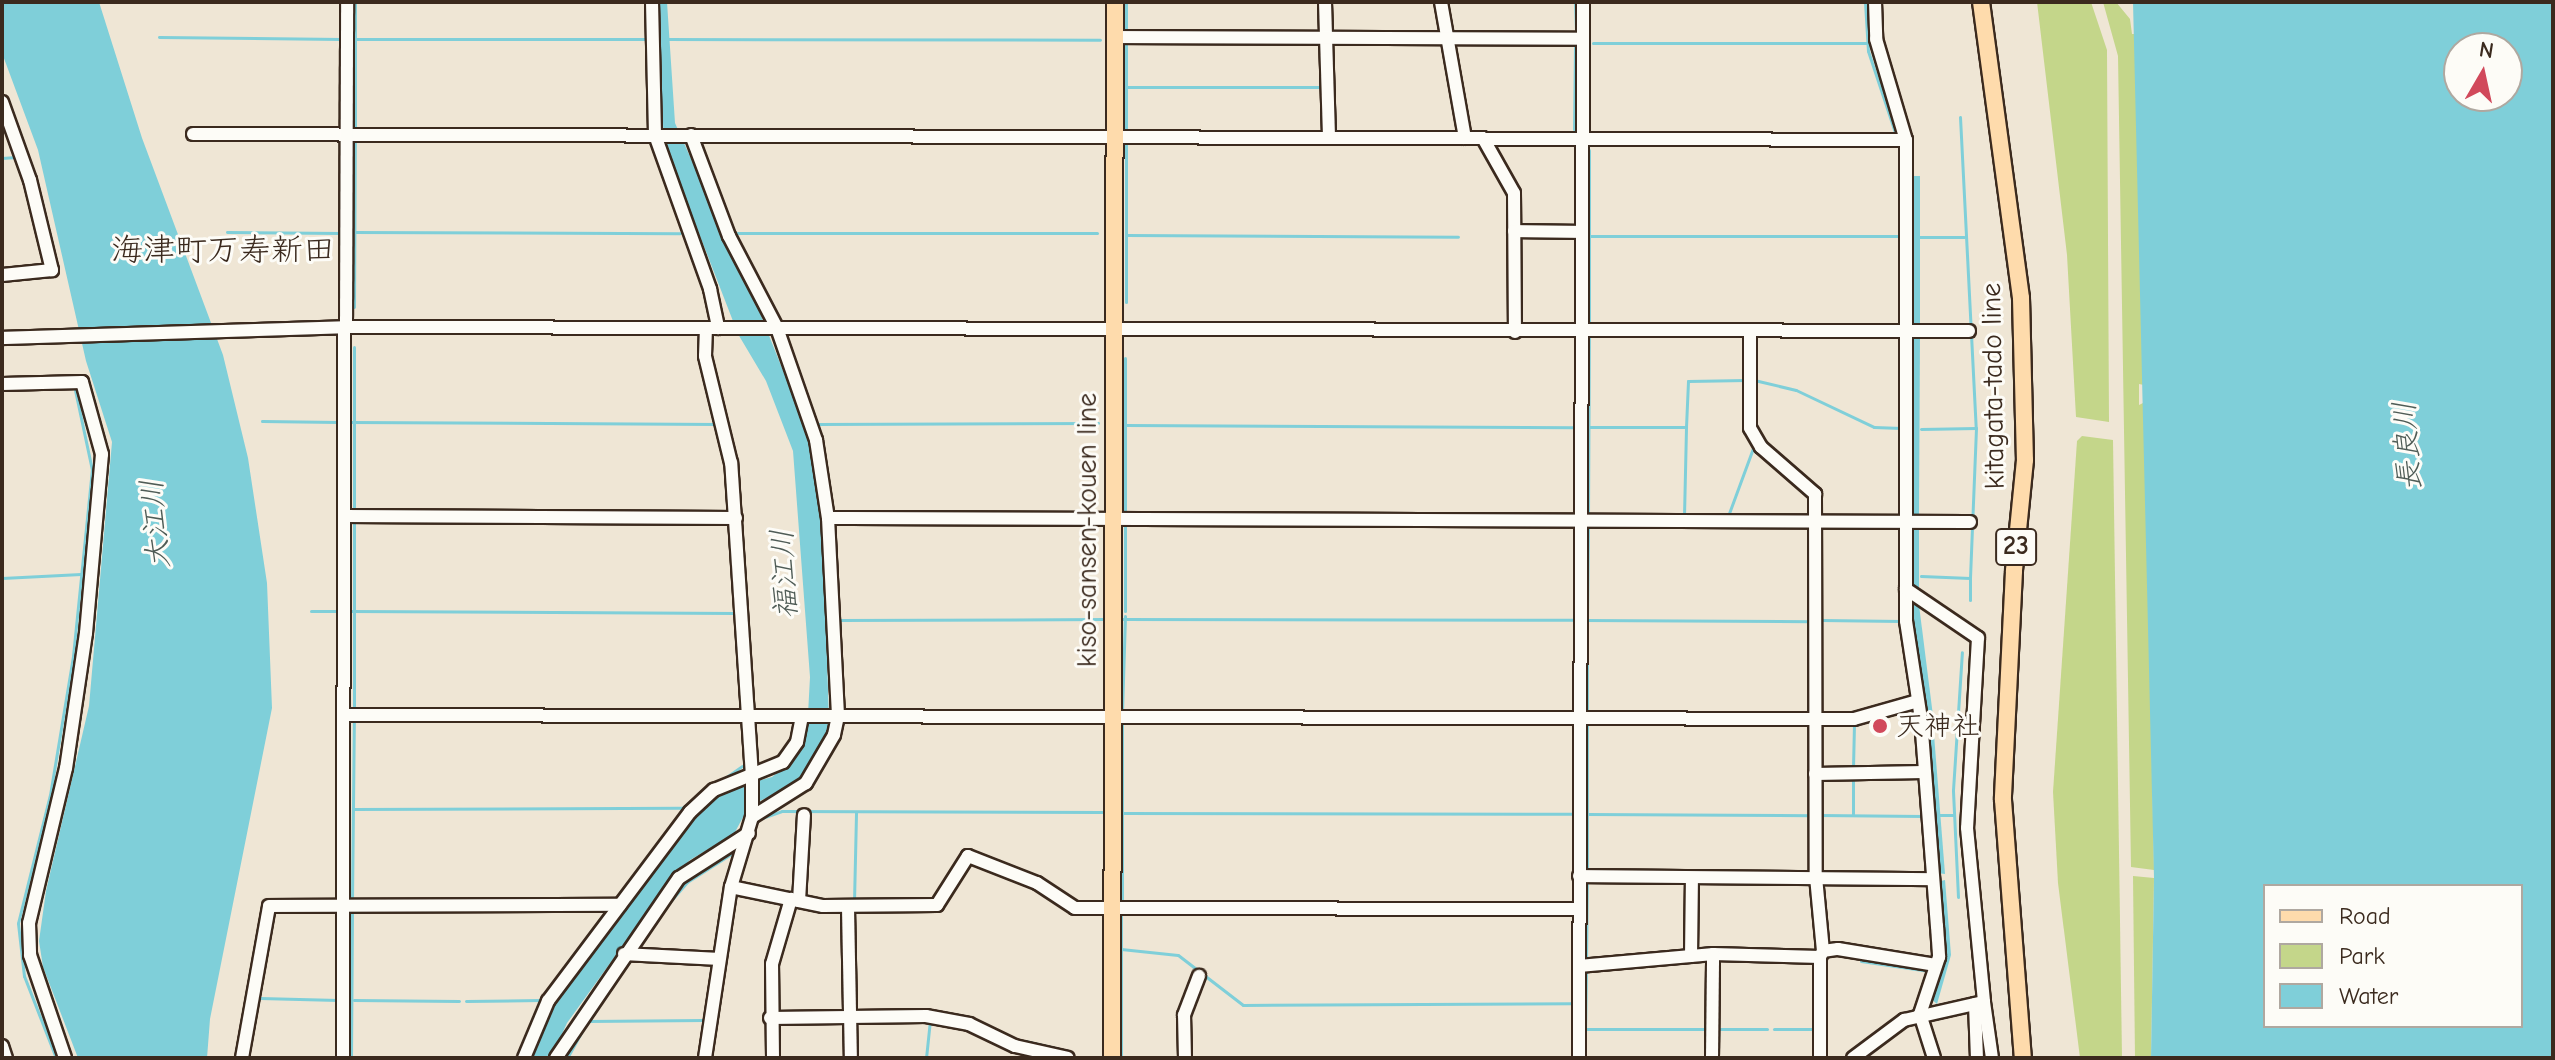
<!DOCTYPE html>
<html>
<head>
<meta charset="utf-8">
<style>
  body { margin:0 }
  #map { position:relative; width:2555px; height:1060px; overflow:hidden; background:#efe6d5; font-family:"Comic Neue","Klee One",sans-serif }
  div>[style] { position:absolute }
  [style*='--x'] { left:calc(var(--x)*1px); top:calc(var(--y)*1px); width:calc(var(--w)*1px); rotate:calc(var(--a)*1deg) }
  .green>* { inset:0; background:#c4d68a }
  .water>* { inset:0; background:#7fcfd9 }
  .stream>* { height:3px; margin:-1.5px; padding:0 1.5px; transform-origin:1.5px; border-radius:1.5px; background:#7fcfd9 }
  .roads { filter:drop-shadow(2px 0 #3b2a1e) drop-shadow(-2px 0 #3b2a1e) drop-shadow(0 2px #3b2a1e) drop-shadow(0 -2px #3b2a1e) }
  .minor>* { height:12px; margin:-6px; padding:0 6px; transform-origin:6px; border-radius:6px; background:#fdfcf7 }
  .major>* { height:16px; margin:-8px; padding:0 8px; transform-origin:8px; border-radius:8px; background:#fedbac }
  .dots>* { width:22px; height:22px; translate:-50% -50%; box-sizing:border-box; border:4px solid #fdfcf7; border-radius:50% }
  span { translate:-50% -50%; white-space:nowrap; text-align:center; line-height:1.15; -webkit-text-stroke:6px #fdfcf7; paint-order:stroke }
  .shield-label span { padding:2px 6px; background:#fdfcf7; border:2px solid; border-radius:6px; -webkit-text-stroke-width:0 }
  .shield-label { font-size:26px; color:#3b2a1e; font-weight:700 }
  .street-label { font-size:28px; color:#3b2a1e }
  .poi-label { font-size:28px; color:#3b2a1e }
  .left { translate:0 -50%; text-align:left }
  .water-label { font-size:30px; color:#4f5c56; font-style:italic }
  .quarter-label { font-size:32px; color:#3b2a1e }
  .frame { position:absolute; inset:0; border:4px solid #3b2a1e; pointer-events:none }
  .legend { position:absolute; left:2263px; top:884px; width:260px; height:144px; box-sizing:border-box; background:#fdfcf7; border:2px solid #afa8a0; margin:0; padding:10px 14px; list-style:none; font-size:24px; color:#3b2a1e }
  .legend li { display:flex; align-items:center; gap:16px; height:40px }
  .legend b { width:40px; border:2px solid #afa8a0 }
  .north { position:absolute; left:2443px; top:32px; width:80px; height:80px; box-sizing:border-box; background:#fdfcf7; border:2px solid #afa8a0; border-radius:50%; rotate:9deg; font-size:22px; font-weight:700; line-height:32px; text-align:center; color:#3b2a1e }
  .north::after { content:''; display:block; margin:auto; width:28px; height:36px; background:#d1495b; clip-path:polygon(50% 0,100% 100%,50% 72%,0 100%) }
</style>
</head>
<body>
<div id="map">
  <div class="green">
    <i style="clip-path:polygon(2037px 2px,2091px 2px,2107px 50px,2109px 422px,2076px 417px,2067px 255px)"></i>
    <i style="clip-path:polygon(2103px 2px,2116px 2px,2130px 19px,2132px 34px,2136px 34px,2144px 385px,2139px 384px,2139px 405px,2145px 402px,2154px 870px,2131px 867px,2118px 56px)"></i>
    <i style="clip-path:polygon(2082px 436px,2113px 440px,2122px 1058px,2080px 1058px,2058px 883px,2053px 792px,2077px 441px)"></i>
    <i style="clip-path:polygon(2133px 876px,2154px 878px,2151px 1058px,2135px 1058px)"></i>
  </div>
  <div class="water">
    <i style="clip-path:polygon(2px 2px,99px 2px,142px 138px,223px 355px,248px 458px,267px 583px,272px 708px,210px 1019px,207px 1058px,78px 1058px,43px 967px,39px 941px,46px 891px,89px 706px,112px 442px,86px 361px,38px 150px,2px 53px)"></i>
    <i style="clip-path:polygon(657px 2px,667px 2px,675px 123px,760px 313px,814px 448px,823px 529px,829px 722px,823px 748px,798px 783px,749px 806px,734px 834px,690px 860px,670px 880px,567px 1023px,551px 1058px,529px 1058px,551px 1007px,697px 810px,731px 788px,772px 777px,792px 761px,807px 733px,810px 677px,793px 451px,766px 381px,738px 334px,664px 143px)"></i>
    <i style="clip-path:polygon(evenodd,2133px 2px,2553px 2px,2553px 1058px,2151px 1058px,2154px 878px,2133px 2px,2459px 48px,2507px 48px,2507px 96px,2459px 96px,2459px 48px,2133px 2px,2265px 886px,2521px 886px,2521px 1026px,2265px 1026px,2265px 886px)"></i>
    <i style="clip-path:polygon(1912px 176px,1920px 176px,1920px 327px,1912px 326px)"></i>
    <i style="clip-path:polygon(1920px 336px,1919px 517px,1911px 516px,1912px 337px)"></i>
    <i style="clip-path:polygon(1919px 525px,1919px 591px,1911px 587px,1911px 526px)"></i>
    <i style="clip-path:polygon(1910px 596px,1918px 597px,1933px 716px,1925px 715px)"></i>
    <i style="clip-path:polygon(1933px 722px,1945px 874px,1937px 873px,1925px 724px)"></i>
    <i style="clip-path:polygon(1945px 880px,1951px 955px,1937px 1004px,1930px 998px,1937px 882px)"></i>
  </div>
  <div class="stream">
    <i style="--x:355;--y:2;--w:127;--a:90"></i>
    <i style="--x:1575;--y:2;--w:30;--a:88"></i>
    <i style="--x:1865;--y:2;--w:49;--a:86.5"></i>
    <i style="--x:1868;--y:51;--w:85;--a:71.6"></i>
    <i style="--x:1126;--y:32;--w:30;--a:-90"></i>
    <i style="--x:159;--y:37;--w:182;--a:0.6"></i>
    <i style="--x:353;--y:39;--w:292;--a:0"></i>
    <i style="--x:665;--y:39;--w:435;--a:0.1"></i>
    <i style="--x:1593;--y:43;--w:274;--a:0"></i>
    <i style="--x:1126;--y:87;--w:197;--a:0"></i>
    <i style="--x:1960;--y:117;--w:311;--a:87.1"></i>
    <i style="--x:1976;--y:428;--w:150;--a:92.3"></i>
    <i style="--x:1574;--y:129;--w:84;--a:-89.3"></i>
    <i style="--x:1126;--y:133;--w:91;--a:-90"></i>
    <i style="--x:2;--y:158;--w:14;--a:-4"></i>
    <i style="--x:227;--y:232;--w:114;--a:0.5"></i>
    <i style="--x:352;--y:232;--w:328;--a:0.2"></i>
    <i style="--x:737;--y:233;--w:360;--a:0"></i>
    <i style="--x:1126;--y:235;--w:332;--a:0.3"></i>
    <i style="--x:1589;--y:236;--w:313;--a:0"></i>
    <i style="--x:1912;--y:237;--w:52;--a:0"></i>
    <i style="--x:1126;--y:302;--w:158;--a:-90"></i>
    <i style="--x:354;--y:307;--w:167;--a:-89.7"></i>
    <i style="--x:1589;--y:325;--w:175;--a:-90"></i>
    <i style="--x:1754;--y:380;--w:43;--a:13.4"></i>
    <i style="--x:1796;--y:390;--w:86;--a:25.4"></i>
    <i style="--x:1874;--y:427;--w:27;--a:2"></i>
    <i style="--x:262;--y:421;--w:76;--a:0.8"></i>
    <i style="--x:350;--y:422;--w:367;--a:0.3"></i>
    <i style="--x:818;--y:424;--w:280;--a:-0.2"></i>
    <i style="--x:1125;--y:425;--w:448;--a:0.3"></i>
    <i style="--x:1588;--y:427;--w:98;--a:0"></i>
    <i style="--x:1686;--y:427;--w:46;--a:-87.5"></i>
    <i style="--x:1688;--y:381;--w:58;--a:-1"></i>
    <i style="--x:1921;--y:429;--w:55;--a:-1"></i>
    <i style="--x:354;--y:510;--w:163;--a:-90"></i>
    <i style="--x:1125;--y:514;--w:156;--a:-90"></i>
    <i style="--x:1588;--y:515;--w:178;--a:-89.7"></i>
    <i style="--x:1684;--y:516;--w:89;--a:-88.7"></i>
    <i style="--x:1728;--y:516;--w:72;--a:-69.8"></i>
    <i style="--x:354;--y:521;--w:188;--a:90"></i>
    <i style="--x:1921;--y:576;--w:49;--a:2.3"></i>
    <i style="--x:1970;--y:578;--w:22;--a:90"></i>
    <i style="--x:2;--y:578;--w:79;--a:-2.9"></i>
    <i style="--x:311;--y:611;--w:28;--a:0"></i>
    <i style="--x:350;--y:611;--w:385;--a:0.3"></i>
    <i style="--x:1125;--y:611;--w:87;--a:-90"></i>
    <i style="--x:1119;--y:619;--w:456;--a:0.1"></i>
    <i style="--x:839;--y:620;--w:266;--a:-0.2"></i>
    <i style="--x:1584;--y:620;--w:228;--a:0.3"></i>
    <i style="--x:1821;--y:620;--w:80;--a:0.7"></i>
    <i style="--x:1587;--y:623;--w:97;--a:-89.4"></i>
    <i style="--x:1122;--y:712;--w:96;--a:-88.2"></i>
    <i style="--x:1587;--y:713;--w:84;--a:-90"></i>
    <i style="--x:1587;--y:724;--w:148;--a:90"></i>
    <i style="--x:1853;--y:768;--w:44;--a:-88.7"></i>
    <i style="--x:354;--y:809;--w:328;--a:-0.2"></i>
    <i style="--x:682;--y:808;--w:73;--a:-35"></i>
    <i style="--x:1122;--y:813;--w:454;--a:0.1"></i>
    <i style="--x:1587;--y:814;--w:224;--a:0.3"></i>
    <i style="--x:1819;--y:815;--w:104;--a:0.6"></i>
    <i style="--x:1853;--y:815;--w:38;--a:-90"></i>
    <i style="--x:1936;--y:815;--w:17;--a:0"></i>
    <i style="--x:759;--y:819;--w:24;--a:-19"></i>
    <i style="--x:782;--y:811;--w:320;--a:0.2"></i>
    <i style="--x:1809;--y:870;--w:55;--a:-90"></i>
    <i style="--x:1772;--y:884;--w:38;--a:0"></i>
    <i style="--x:1822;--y:884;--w:21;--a:0"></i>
    <i style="--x:1958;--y:897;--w:107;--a:-92.7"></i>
    <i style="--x:1953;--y:790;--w:138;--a:-86.3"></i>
    <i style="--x:352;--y:900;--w:179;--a:-89.4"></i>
    <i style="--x:854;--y:902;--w:90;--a:-88.7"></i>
    <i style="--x:1122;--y:902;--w:180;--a:-90"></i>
    <i style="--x:668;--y:904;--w:29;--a:-49"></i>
    <i style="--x:687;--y:882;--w:59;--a:-32.6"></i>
    <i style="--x:1121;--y:949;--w:57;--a:6"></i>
    <i style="--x:1178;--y:955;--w:82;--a:37.6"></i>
    <i style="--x:1243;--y:1005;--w:330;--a:-0.3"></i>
    <i style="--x:1586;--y:959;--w:78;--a:-89.3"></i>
    <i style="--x:1861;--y:961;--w:69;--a:8.4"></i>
    <i style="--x:260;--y:998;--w:78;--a:1.5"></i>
    <i style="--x:354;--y:1000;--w:105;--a:0.5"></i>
    <i style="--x:466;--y:1001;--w:75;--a:-0.8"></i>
    <i style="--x:856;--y:1010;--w:36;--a:0"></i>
    <i style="--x:588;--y:1021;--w:116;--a:-0.5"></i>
    <i style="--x:1586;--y:1029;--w:122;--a:0"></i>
    <i style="--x:1716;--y:1029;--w:51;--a:0"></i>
    <i style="--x:1774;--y:1029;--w:41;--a:0"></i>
    <i style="--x:998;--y:1031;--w:17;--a:25"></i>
    <i style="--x:1585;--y:1034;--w:63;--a:-89.1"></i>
    <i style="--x:1025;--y:1041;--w:44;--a:13.1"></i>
    <i style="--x:1585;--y:1047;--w:11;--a:90"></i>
    <i style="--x:56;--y:1058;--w:88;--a:-111.3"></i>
    <i style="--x:24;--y:976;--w:53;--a:-96.5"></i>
    <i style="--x:18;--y:923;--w:132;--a:-76"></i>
    <i style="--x:50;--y:795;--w:141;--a:-80.6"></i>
    <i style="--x:73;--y:656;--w:187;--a:-84.2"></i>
    <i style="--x:92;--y:470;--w:82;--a:-102"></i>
    <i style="--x:351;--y:1058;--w:149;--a:-89.6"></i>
    <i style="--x:567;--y:1058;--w:31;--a:-61"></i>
    <i style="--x:926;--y:1058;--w:37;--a:-84"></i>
    <i style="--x:1121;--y:1058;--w:145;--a:-90"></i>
  </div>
  <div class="roads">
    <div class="minor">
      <i style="--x:652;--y:2;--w:133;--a:88.7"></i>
      <i style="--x:655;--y:135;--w:164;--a:70.3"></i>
      <i style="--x:710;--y:289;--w:40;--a:78"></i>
      <i style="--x:1325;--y:2;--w:135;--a:88.3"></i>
      <i style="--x:1441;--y:2;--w:138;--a:80"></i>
      <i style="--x:1875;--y:2;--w:37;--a:88"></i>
      <i style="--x:1876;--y:39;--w:105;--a:73.5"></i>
      <i style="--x:1906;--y:140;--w:481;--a:90"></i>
      <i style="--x:1906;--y:621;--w:99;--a:81.3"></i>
      <i style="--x:1921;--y:719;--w:208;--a:85.6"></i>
      <i style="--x:1937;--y:926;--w:31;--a:86"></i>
      <i style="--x:1939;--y:957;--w:60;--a:108.4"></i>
      <i style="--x:1920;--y:1014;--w:46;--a:72.3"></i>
      <i style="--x:1115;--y:37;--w:468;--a:0.2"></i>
      <i style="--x:2;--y:102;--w:83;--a:70.3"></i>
      <i style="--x:30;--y:180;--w:93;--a:76.3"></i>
      <i style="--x:52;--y:270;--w:50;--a:174.3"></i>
      <i style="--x:193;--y:134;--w:1713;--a:0.2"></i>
      <i style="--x:691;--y:135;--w:108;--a:69.4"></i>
      <i style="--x:729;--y:236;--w:104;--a:62.4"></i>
      <i style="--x:777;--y:328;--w:119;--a:70.8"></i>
      <i style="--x:816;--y:440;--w:79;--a:81.3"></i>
      <i style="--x:828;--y:518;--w:198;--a:87.1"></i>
      <i style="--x:838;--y:716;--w:19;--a:102"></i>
      <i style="--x:834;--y:735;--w:56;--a:120.3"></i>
      <i style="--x:806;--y:783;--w:64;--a:147.8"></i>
      <i style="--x:1483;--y:138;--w:63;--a:60.6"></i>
      <i style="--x:1514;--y:193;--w:139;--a:89.6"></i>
      <i style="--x:1514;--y:231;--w:68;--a:0.8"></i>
      <i style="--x:346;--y:327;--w:325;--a:-89.8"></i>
      <i style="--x:1750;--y:332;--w:96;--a:90"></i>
      <i style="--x:1750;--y:428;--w:22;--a:60"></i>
      <i style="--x:1761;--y:447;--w:72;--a:41"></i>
      <i style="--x:1815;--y:494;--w:383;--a:89.9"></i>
      <i style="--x:1816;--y:877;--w:74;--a:84.6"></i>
      <i style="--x:2;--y:338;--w:344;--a:-1.8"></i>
      <i style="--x:346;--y:327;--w:1623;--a:0.14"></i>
      <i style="--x:2;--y:384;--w:80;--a:-1.4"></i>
      <i style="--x:82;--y:382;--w:75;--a:74.5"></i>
      <i style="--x:102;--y:454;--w:180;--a:95.1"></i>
      <i style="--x:86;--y:633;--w:136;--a:98.4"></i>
      <i style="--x:66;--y:768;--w:159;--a:103.4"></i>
      <i style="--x:29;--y:923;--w:32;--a:88"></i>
      <i style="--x:30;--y:955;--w:109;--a:71.2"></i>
      <i style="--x:345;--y:516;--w:391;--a:0.3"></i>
      <i style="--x:828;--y:518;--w:1142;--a:0.2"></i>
      <i style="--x:1906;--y:589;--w:87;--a:34.2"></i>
      <i style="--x:1978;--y:638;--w:190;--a:93.3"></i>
      <i style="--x:1967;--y:828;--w:175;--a:84.4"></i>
      <i style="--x:347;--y:715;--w:1507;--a:0.15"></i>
      <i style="--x:1854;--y:719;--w:66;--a:-15.7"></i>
      <i style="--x:1815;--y:774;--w:109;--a:-1.1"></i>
      <i style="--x:1579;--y:876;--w:354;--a:0.5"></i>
      <i style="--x:731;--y:887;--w:94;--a:11.7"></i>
      <i style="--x:823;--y:906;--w:114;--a:-0.5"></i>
      <i style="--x:937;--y:905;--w:58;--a:-57.7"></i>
      <i style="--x:968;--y:856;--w:74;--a:21.4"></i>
      <i style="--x:1037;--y:883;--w:45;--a:33.3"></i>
      <i style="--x:1075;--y:908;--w:504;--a:0.11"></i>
      <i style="--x:799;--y:901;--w:86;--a:-86.7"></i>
      <i style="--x:848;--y:908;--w:150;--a:88.9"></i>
      <i style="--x:624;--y:954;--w:95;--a:3"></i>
      <i style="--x:1691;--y:956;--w:78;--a:-89.3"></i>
      <i style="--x:1579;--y:966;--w:135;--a:-5.1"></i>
      <i style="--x:1713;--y:954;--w:107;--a:1.6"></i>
      <i style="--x:1820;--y:957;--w:7;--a:-63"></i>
      <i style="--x:1823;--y:951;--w:15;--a:-8"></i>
      <i style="--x:1838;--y:949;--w:99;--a:9.3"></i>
      <i style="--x:1975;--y:1004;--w:54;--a:87.9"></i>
      <i style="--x:770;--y:1018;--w:156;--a:-0.7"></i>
      <i style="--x:926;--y:1016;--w:44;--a:10.5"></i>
      <i style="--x:969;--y:1024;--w:51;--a:25.6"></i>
      <i style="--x:1015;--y:1046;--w:54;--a:12.8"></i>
      <i style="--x:2;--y:1046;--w:13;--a:72"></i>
      <i style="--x:242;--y:1058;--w:154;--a:-79.9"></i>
      <i style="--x:269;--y:906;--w:351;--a:-0.2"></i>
      <i style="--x:343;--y:1058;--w:731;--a:-89.92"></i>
      <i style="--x:524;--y:1058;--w:62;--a:-67.2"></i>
      <i style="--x:548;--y:1001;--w:236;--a:-53.1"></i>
      <i style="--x:690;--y:812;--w:33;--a:-43"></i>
      <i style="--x:714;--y:790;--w:74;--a:-22.1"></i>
      <i style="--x:783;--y:762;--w:24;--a:-55"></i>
      <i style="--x:797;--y:742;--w:26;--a:-79"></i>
      <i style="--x:556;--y:1058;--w:218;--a:-55.7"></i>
      <i style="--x:679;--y:878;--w:83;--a:-32.7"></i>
      <i style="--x:705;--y:1058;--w:173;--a:-81.4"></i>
      <i style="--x:731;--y:887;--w:73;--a:-73.3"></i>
      <i style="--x:752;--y:817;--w:41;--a:-90"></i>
      <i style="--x:752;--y:776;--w:314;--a:-93.8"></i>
      <i style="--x:731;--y:463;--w:110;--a:-103.7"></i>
      <i style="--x:705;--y:356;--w:28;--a:-88"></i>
      <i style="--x:773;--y:1058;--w:94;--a:-90.6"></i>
      <i style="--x:772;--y:964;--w:68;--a:-73.7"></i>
      <i style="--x:1185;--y:1058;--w:43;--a:-91.3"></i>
      <i style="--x:1184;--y:1015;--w:42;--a:-69"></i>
      <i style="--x:1579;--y:1058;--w:1056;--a:-89.78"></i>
      <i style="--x:1712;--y:1058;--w:104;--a:-89.4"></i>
      <i style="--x:1820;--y:1058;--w:101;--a:-90"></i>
      <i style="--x:1853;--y:1058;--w:64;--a:-36.7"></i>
      <i style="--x:1904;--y:1020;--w:82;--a:-12.7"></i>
      <i style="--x:1984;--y:1002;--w:57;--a:81.9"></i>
    </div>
    <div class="major">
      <i style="--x:1981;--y:2;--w:299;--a:82.3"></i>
      <i style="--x:2021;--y:298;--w:162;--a:88.6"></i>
      <i style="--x:2025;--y:460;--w:112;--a:95.7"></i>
      <i style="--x:2014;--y:571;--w:229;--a:92.8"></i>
      <i style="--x:2003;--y:800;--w:259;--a:85.6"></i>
      <i style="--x:1112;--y:1058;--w:1056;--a:-89.84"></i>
    </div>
  </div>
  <div class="dots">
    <i style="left:1880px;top:726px;background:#d1495b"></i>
  </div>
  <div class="shield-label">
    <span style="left:2016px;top:547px">23</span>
  </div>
  <div class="street-label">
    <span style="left:1993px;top:386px;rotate:-91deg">kitagata-tado line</span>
    <span style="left:1087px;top:530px;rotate:-90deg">kiso-sansen-kouen line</span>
  </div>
  <div class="poi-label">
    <span class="left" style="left:1896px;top:726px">天神社</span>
  </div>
  <div class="water-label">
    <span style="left:2408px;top:446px;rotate:-94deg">長良川</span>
    <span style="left:156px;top:524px;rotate:-95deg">大江川</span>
    <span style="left:785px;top:574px;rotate:-93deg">福江川</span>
  </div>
  <div class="quarter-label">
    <span style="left:223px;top:250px">海津町万寿新田</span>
  </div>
  <div class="frame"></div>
  <ul class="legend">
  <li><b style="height:10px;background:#fedbac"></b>Road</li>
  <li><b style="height:22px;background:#c4d68a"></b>Park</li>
  <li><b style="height:22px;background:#7fcfd9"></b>Water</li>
  </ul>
  <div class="north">N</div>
</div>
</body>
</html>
